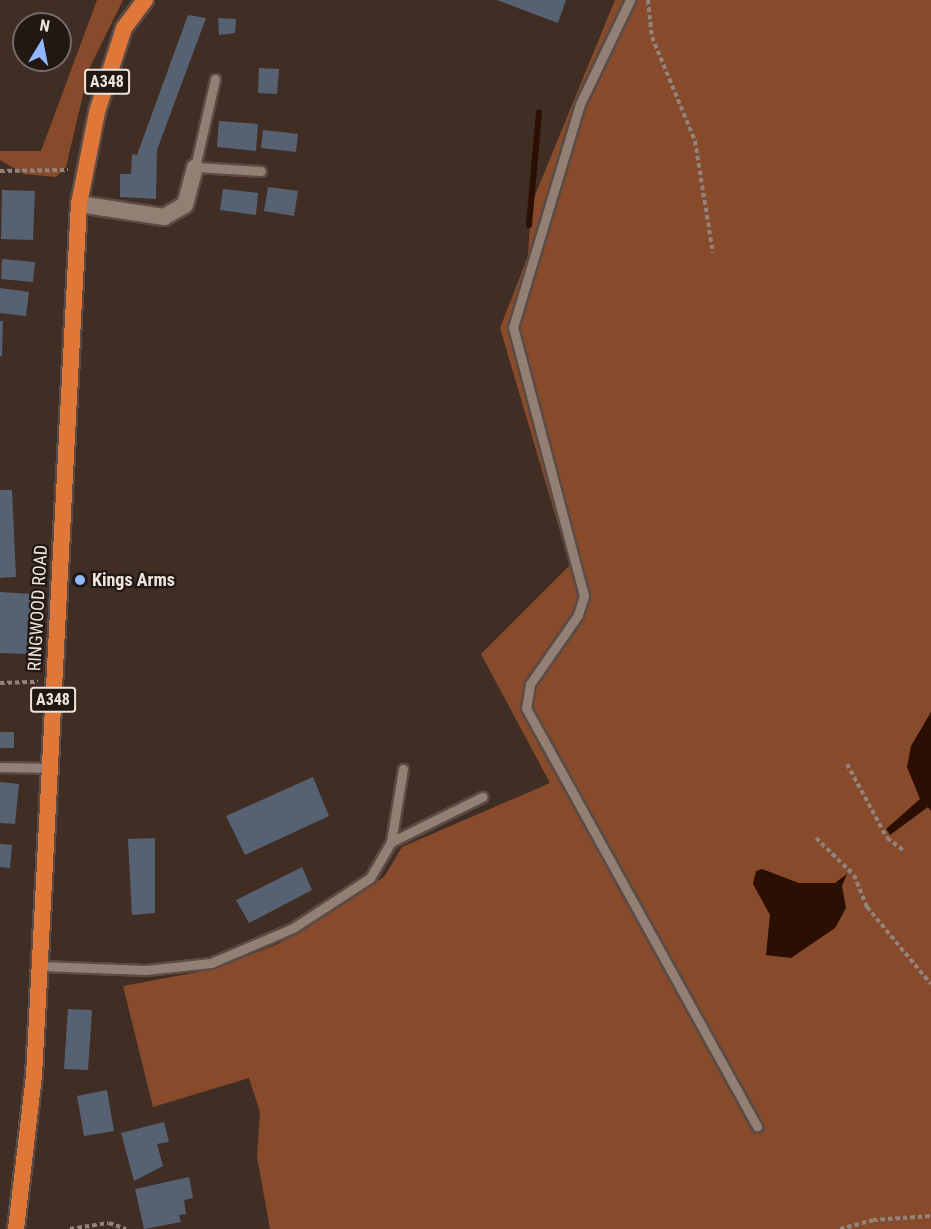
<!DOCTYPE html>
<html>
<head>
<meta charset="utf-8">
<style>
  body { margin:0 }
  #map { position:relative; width:931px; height:1229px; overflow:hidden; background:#402e25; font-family:"Roboto Condensed",sans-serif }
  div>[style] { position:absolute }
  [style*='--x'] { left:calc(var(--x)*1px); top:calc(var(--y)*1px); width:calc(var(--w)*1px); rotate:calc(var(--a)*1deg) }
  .green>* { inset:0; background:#874a2a }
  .water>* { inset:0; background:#2a0f02 }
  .stream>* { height:6px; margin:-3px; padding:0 3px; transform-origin:3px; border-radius:3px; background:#2a0f02 }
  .building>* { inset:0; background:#566172 }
  .path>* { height:4px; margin-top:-2px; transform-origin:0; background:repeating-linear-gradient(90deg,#92837c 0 4.5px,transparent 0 7.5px) }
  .roads { filter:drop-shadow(2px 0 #5a4b44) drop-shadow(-2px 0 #5a4b44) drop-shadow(0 2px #5a4b44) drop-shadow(0 -2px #5a4b44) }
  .service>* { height:9px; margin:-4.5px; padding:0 4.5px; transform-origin:4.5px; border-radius:4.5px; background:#947f74 }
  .minor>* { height:16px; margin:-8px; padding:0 8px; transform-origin:8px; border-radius:8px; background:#947f74 }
  .trunk>* { height:16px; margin:-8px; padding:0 8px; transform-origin:8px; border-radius:8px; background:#df7738 }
  .dots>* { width:16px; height:16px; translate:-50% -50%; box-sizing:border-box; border:3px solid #211814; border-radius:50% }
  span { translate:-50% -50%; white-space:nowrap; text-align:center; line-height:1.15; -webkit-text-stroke:4.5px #211814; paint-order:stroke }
  .shield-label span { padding:2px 4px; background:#211814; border:2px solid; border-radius:4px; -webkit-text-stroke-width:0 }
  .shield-label { font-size:16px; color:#efe3de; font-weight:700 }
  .poi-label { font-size:18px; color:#efe3de; font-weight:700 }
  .left { translate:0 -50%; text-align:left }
  .street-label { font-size:18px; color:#efe3de }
  .north { position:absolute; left:12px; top:12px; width:60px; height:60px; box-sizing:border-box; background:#211814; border:2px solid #736965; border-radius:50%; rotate:10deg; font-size:16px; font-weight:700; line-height:24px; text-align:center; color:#efe3de }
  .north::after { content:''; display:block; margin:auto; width:21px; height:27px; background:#8fb8fd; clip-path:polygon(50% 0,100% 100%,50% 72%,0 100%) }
</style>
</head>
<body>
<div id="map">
  <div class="green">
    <i style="clip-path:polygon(97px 0,123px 0,89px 69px,66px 167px,56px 177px,24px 174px,0 160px,0 151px,41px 151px)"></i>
    <i style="clip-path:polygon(615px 0,931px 0,931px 1229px,270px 1229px,257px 1157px,260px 1112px,249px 1078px,153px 1107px,123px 986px,214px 969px,278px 944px,384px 877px,402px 847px,550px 783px,481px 654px,570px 565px,500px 328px,528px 256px,531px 205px)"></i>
  </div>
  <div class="water">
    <i style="clip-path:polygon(931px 712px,931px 811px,928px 807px,890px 835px,886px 829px,920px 799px,907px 767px,911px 746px)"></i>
    <i style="clip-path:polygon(762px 869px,799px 883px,835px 883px,847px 874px,842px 886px,846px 908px,835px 928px,791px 958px,766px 955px,770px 915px,753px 884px,756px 871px)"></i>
  </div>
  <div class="stream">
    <i style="--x:529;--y:225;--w:113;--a:-84.9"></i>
  </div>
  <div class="building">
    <i style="clip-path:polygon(497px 0,566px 0,558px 23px)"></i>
    <i style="clip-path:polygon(188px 15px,206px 18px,157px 150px,156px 199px,120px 197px,120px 174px,131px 174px,132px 154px,137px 155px)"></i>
    <i style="clip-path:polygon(218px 18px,236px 19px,235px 33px,219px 35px)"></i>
    <i style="clip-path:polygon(259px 68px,279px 69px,277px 94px,258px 93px)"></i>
    <i style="clip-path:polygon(219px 121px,258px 124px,256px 151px,217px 147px)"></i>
    <i style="clip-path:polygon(263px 130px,298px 134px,296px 152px,261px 148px)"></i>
    <i style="clip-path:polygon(268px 187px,298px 191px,294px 216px,264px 211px)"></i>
    <i style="clip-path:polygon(223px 189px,258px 193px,256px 215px,220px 210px)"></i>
    <i style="clip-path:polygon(2px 190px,35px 191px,33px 240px,1px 239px)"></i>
    <i style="clip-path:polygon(2px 259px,35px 262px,33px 282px,1px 279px)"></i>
    <i style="clip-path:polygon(0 288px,29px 292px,26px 316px,0 313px)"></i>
    <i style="clip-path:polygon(0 321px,3px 321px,2px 356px,0 356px)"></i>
    <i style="clip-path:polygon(0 490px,12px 490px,16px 577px,0 578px)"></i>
    <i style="clip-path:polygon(0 592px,32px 594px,29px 654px,0 653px)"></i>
    <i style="clip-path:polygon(0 732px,14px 732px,14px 748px,0 748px)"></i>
    <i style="clip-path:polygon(313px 777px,329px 816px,245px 855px,226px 816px)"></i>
    <i style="clip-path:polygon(0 782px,19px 784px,15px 824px,0 823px)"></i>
    <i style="clip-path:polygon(155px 838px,155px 913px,132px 915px,128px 839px)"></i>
    <i style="clip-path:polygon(0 844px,12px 845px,10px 868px,0 867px)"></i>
    <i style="clip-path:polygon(302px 867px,312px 890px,249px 923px,236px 900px)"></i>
    <i style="clip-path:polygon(68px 1009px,92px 1010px,88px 1070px,64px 1069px)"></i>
    <i style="clip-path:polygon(107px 1090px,114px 1131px,84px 1136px,77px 1096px)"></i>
    <i style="clip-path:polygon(164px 1122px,169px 1142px,157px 1144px,163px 1166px,134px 1181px,121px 1133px)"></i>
    <i style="clip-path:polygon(189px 1177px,193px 1198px,184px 1200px,186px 1214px,179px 1215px,181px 1222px,144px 1229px,135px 1189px)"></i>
  </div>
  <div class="path">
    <i style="--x:648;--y:0;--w:37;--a:84"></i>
    <i style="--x:652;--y:37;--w:113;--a:67.5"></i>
    <i style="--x:695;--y:141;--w:113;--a:80.9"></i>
    <i style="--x:0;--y:171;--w:68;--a:-0.8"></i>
    <i style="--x:0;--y:683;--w:38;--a:-2"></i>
    <i style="--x:847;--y:764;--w:84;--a:61.6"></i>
    <i style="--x:887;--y:838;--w:21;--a:37"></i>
    <i style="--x:816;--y:838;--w:53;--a:44.2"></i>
    <i style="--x:854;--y:875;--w:35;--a:68"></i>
    <i style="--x:867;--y:907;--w:100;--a:50.3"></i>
    <i style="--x:70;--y:1229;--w:39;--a:-9"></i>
    <i style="--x:109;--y:1223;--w:18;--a:19"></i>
    <i style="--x:840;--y:1229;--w:34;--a:-15"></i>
    <i style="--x:873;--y:1220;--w:58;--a:-3.9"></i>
  </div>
  <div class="roads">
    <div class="service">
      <i style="--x:630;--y:0;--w:115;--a:115.7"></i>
      <i style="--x:580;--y:104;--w:233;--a:106.7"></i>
      <i style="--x:513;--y:327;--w:278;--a:75.2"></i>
      <i style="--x:584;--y:596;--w:20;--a:108"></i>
      <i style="--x:578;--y:615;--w:84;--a:124.8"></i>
      <i style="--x:530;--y:684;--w:24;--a:99"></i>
      <i style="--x:526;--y:708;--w:478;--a:61.1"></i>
      <i style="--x:215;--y:79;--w:90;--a:102.8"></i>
      <i style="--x:195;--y:167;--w:66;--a:3.5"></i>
      <i style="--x:0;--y:767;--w:50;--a:1.1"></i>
      <i style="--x:391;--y:842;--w:102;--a:-26.3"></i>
      <i style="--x:40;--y:966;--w:106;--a:2.2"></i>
      <i style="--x:146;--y:970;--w:65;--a:-6.1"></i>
      <i style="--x:211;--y:963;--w:89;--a:-23.1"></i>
      <i style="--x:293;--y:928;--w:92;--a:-33"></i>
      <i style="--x:370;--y:878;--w:42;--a:-59.7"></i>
      <i style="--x:391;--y:842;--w:74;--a:-80.7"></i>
    </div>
    <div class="minor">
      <i style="--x:79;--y:204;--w:86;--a:8.7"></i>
      <i style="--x:164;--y:217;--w:24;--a:-30"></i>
      <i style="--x:185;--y:205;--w:39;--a:-75"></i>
    </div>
    <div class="trunk">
      <i style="--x:16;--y:1229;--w:154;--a:-83.3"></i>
      <i style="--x:34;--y:1076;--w:873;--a:-87.05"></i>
      <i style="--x:79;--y:204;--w:94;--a:-78.9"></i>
      <i style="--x:97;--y:112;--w:88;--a:-72.2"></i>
      <i style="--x:124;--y:28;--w:35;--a:-53"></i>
    </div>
  </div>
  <div class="dots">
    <i style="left:80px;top:580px;background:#8fb8fd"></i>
  </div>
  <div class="shield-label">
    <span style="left:107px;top:82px">A348</span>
    <span style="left:53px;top:700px">A348</span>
  </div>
  <div class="poi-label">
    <span class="left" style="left:92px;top:580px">Kings Arms</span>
  </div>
  <div class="street-label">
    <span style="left:38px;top:608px;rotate:-87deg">RINGWOOD ROAD</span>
  </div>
  <div class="north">N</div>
</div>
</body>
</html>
